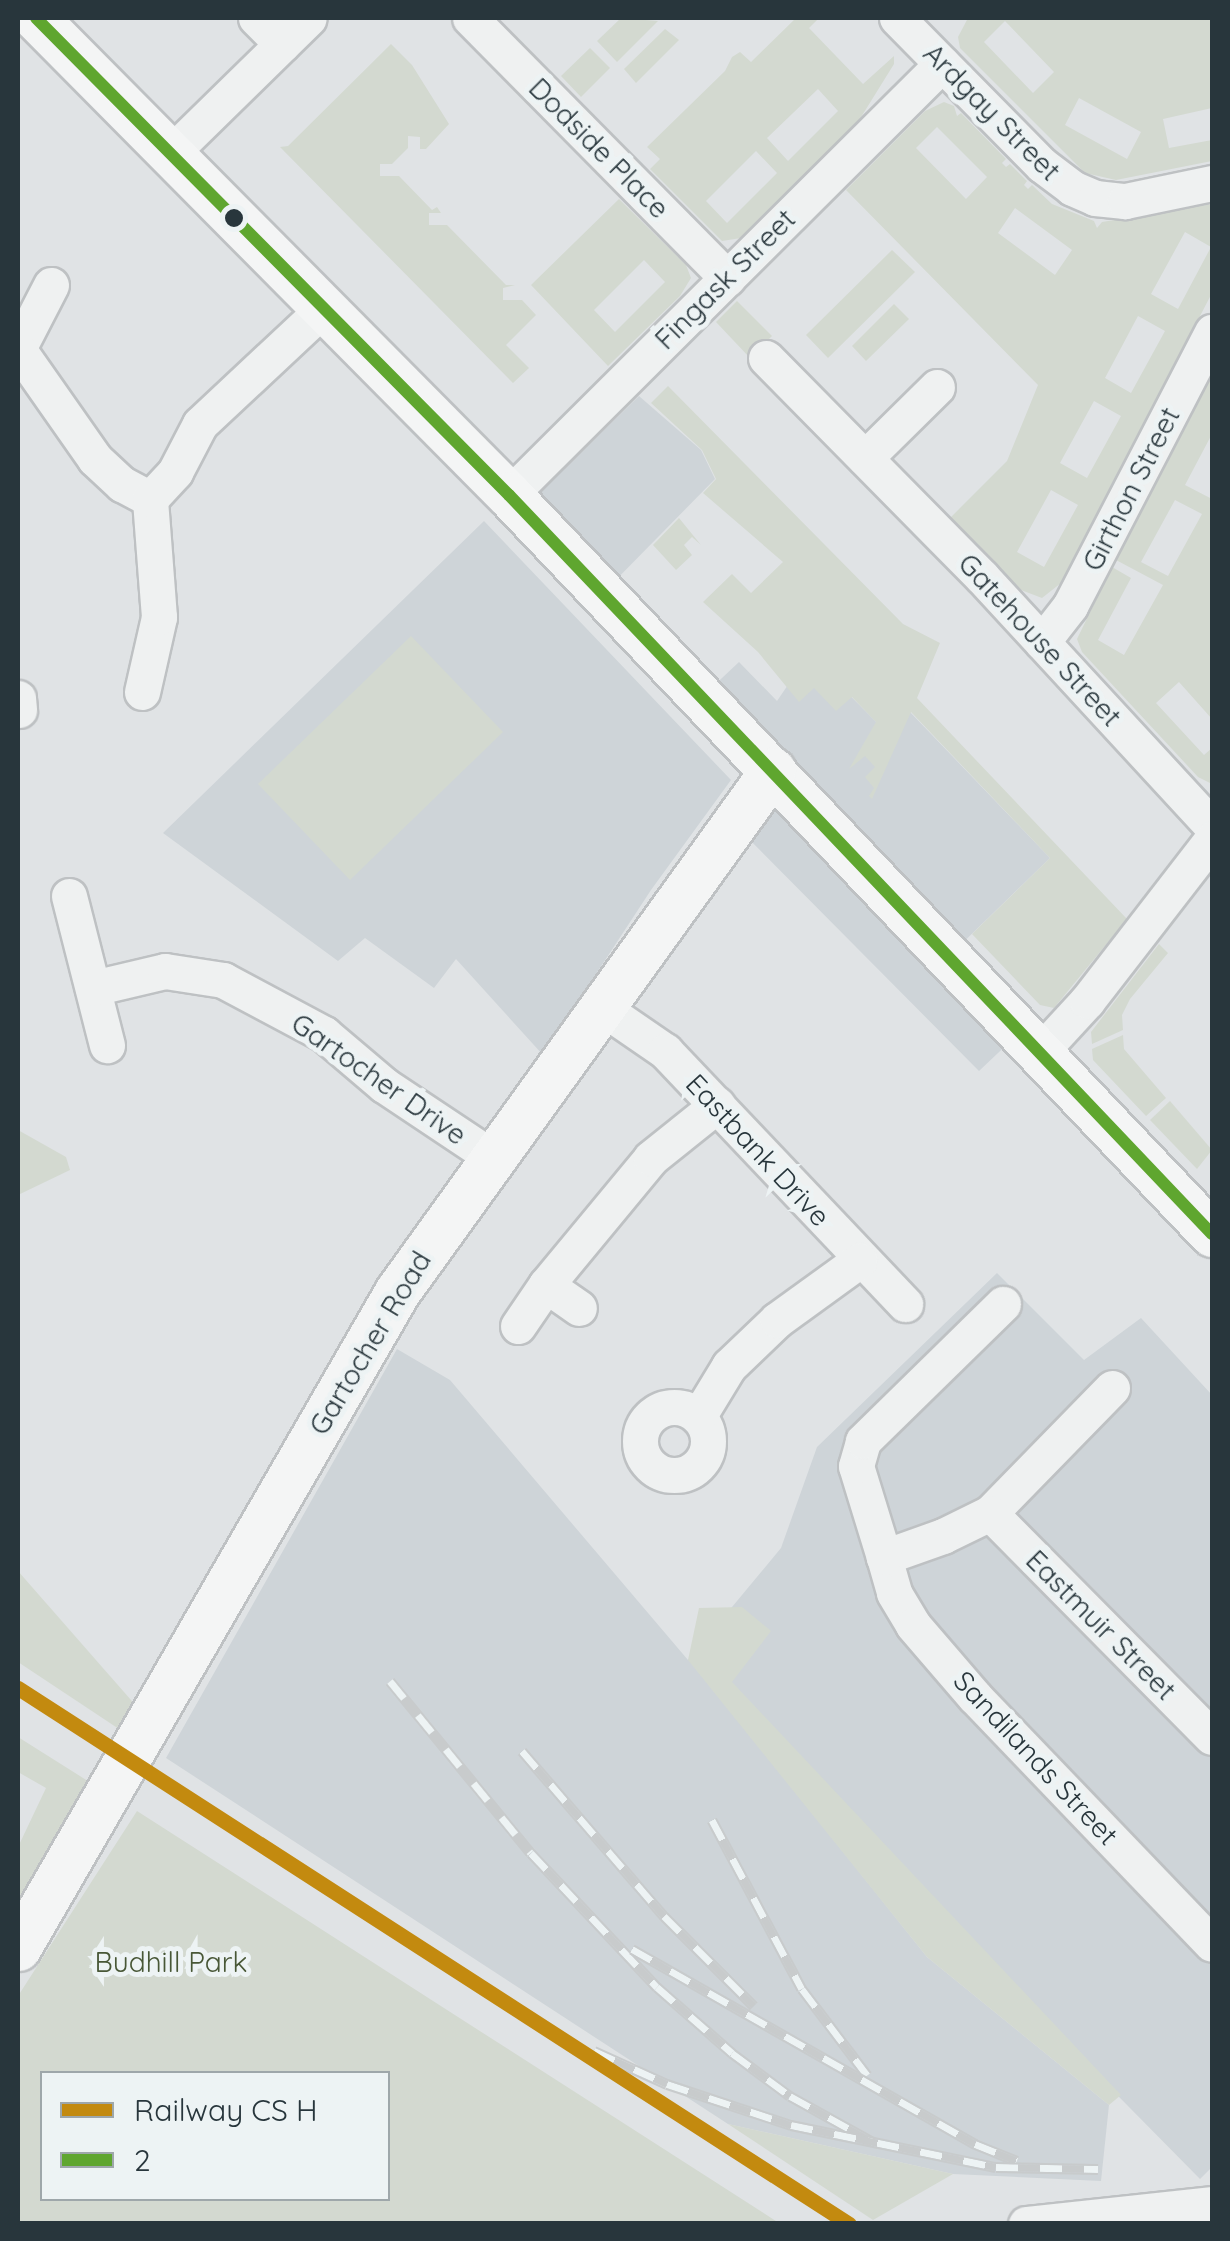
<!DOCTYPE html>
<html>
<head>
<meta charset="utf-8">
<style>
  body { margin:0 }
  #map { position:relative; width:1230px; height:2241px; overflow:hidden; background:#e0e3e5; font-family:Quicksand,sans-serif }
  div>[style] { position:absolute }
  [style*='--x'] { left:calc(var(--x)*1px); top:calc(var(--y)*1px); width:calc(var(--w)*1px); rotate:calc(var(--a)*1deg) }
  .built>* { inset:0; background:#ced4d8 }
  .green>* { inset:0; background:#d3d9d0 }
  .roads { filter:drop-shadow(2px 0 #bec1c3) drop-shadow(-2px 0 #bec1c3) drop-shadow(0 2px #bec1c3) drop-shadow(0 -2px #bec1c3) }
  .minor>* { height:35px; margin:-17.5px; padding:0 17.5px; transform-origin:17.5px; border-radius:17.5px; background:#eff1f1 }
  .minor>.ring { margin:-17.5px; padding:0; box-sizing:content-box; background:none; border:35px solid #eff1f1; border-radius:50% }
  .major>* { height:45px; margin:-22.5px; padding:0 22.5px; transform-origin:22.5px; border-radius:22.5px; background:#f4f5f5 }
  .rail>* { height:11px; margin-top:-5.5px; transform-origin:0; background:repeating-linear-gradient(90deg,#edf3f4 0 22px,#c8cbcc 0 44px); box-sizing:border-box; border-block:2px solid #c8cbcc }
  .bus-1>* { height:12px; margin:-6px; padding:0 6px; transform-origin:6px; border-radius:6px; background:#5fa62f }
  .rail-1>* { height:15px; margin:-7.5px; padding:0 7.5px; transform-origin:7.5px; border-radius:7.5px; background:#c38a0f }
  .dots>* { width:28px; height:28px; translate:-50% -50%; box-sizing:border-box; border:5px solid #edf3f4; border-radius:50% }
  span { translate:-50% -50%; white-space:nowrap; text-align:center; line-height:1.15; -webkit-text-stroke:10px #edf3f4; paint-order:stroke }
  .street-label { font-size:28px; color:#28363c }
  .park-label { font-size:28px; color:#485736 }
  .frame { position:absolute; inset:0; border:20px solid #28363c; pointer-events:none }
  .legend { position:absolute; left:40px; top:2071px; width:350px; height:130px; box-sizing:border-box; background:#edf3f4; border:2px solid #9ea7aa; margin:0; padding:12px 18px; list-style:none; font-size:30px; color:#28363c }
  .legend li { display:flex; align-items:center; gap:20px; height:50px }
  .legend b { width:50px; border:2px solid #9ea7aa }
</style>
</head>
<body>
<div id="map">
  <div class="built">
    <i style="clip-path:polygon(639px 396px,701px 450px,715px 479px,606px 590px,525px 507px)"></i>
    <i style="clip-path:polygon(484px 521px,731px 780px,651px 890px,543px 1055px,456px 959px,434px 988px,365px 938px,338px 961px,163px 833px)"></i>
    <i style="clip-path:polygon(809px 654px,896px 742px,910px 712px,1050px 858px,947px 958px,1017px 1035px,979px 1071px,742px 832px,781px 771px,705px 694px,739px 662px,777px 701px)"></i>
    <i style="clip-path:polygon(997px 1273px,1084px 1360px,1141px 1318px,1212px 1395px,1212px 2167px,1200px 2179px,698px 1670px,927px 1957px,1109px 2105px,1101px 2181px,953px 2174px,728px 2124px,166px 1758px,397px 1349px,450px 1380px,688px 1660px,781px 1548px,817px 1447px)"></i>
  </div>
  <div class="green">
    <i style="clip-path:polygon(621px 18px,658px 21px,617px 62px,597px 41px)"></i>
    <i style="clip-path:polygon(evenodd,796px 18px,819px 18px,809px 28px,863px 84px,894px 56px,894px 64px,858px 122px,741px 238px,722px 241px,650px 169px,660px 159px,647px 147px,725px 71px,732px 57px,740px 52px,751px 62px,796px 18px,818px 89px,838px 111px,788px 161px,767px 138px,818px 89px,796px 18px,756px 151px,777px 173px,727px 223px,706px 201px,756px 151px)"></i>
    <i style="clip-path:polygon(evenodd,968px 18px,1212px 18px,1212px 108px,1163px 119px,1169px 148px,1212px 140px,1212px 161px,1116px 180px,1085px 173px,960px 48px,958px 37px,968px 18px,1005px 21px,1054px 72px,1033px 93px,984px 42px,1005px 21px,968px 18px,1079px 98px,1141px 132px,1127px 159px,1065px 125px,1079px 98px)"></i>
    <i style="clip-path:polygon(665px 29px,679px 40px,636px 83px,624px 69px)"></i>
    <i style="clip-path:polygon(391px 44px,412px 65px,449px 124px,426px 149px,420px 149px,420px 137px,408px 136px,408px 148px,392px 164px,380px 164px,380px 176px,399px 176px,432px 210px,437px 207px,441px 213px,429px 213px,429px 225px,447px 225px,506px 285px,515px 285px,503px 288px,503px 300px,522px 300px,536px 315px,506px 345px,529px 368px,513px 383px,280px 147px,288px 146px)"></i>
    <i style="clip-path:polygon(590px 48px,610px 68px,581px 97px,561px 76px)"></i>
    <i style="clip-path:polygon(evenodd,944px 102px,954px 106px,957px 116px,961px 113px,1006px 159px,1002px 163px,1006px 167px,1010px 164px,1027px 181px,1024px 185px,1028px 189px,1032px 185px,1052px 204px,1094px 221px,1097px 228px,1102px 222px,1212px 204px,1212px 293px,1061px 583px,1042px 598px,1021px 590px,950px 518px,1007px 461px,1038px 385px,846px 190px,925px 111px,944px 102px,937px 127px,987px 177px,966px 199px,916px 148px,937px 127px,944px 102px,1015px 208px,1072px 250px,1055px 275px,998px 233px,1015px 208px,944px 102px,1185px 232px,1211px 247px,1178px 309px,1151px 294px,1185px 232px,944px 102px,1138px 316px,1165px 331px,1131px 393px,1105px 378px,1138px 316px,944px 102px,1094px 401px,1121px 416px,1087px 478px,1060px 463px,1094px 401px,944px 102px,1051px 490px,1078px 505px,1044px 567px,1017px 552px,1051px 490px)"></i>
    <i style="clip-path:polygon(evenodd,619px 199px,686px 265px,691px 278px,680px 296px,608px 366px,531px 285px,619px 199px,644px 260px,665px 282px,615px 332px,594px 310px,644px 260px)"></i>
    <i style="clip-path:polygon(892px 250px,915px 272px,828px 358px,806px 335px)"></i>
    <i style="clip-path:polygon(737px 301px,772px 336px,750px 358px,716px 322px)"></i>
    <i style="clip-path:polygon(894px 304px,909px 319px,866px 361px,852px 346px)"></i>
    <i style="clip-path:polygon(evenodd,1212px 374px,1212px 434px,1185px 485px,1212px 499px,1212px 719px,1179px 682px,1156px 703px,1204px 755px,1212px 748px,1212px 784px,1198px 777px,1082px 652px,1077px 639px,1112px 567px,1131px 578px,1098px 640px,1124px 655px,1163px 585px,1116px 560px,1212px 374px,1175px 500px,1202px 514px,1168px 576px,1141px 562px,1175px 500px)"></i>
    <i style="clip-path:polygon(668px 386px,903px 624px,940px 643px,917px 698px,1127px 919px,1054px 1008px,1040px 1005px,972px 934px,1050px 858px,911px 712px,872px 799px,869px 796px,874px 788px,865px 777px,875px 767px,865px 756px,849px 769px,876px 722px,852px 697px,836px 711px,814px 688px,799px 702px,758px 652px,703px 602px,732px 574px,751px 593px,783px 562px,703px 493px,716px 479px,702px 450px,651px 403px)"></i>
    <i style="clip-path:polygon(679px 518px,701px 545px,692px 537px,684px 545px,692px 555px,676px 570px,653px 545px)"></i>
    <i style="clip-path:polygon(411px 636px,503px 732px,350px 880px,258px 784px)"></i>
    <i style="clip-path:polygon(1159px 944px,1168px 953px,1130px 999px,1122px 1015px,1123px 1030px,1092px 1044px,1091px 1032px)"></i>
    <i style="clip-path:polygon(1123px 1035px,1124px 1049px,1166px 1098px,1146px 1116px,1093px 1060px,1092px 1049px)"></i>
    <i style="clip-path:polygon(1170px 1101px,1212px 1150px,1197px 1169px,1150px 1120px)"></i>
    <i style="clip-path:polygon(18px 1130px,66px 1157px,70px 1170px,18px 1195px)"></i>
    <i style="clip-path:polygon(18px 1571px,138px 1708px,125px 1733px,18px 1662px)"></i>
    <i style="clip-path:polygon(742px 1607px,771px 1631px,732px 1682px,1121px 2095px,1109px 2105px,927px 1957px,688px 1660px,699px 1608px)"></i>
    <i style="clip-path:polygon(18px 1737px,91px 1783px,33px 1893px,18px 1899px,18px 1847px,46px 1788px,18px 1772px)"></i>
    <i style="clip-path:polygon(evenodd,137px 1811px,779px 2223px,18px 2223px,18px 1996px,137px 1811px,42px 2074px,388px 2074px,388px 2198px,42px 2198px,42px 2074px)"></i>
    <i style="clip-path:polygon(728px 2124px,953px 2174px,873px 2220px)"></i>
  </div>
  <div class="roads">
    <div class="minor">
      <i style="--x:256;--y:18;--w:37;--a:45"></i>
      <i style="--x:470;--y:18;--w:366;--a:45.3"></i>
      <i style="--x:897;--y:18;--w:206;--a:45.4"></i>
      <i style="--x:1042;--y:165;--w:38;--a:37"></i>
      <i style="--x:1072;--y:188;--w:25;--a:23"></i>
      <i style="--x:1095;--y:198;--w:30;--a:6"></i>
      <i style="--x:1125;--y:201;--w:89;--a:-11.7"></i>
      <i style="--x:170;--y:154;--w:194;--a:-44.4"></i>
      <i style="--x:51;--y:285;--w:72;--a:117.3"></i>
      <i style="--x:18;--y:349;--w:134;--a:55"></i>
      <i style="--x:95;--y:459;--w:37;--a:43"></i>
      <i style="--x:122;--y:484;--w:32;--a:28"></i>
      <i style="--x:766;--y:358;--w:308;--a:45.4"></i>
      <i style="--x:982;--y:577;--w:339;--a:47.3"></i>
      <i style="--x:865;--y:458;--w:101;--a:-44.6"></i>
      <i style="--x:509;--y:495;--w:611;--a:-44.87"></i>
      <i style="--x:1042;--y:642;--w:46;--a:-52.1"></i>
      <i style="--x:1070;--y:606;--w:309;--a:-62.6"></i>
      <i style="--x:142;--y:692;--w:77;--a:-77.2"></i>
      <i style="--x:159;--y:617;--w:118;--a:-94.4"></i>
      <i style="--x:150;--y:499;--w:37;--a:-47"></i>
      <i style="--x:175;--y:472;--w:54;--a:-62.5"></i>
      <i style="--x:200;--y:424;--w:168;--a:-43.1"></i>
      <i style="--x:18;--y:698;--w:12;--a:85"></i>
      <i style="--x:69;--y:896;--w:154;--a:75.7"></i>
      <i style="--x:93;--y:988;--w:74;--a:-13.3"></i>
      <i style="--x:165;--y:971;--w:59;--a:8.8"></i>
      <i style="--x:223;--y:980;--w:115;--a:28.1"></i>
      <i style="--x:324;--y:1034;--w:79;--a:40.4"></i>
      <i style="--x:384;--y:1085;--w:130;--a:33.7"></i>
      <i style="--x:601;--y:1007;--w:78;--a:34.5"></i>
      <i style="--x:665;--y:1051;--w:349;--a:46.5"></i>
      <i style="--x:1040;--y:1052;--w:69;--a:-47.3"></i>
      <i style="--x:1087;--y:1001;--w:205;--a:-52.3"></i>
      <i style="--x:546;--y:1285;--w:40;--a:34.9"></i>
      <i style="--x:518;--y:1326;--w:50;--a:-55.7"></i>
      <i style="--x:546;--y:1285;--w:165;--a:-50.4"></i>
      <i style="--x:651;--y:1158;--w:85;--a:-38.8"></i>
      <i style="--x:1112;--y:1388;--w:175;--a:134.3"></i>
      <i style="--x:990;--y:1513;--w:52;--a:153.9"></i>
      <i style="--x:943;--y:1536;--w:63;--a:160.4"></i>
      <i style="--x:884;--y:1557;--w:37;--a:74"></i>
      <i style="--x:894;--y:1593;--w:37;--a:59"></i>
      <i style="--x:913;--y:1625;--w:95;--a:49.3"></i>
      <i style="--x:975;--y:1697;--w:342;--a:46.2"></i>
      <i class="ring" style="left:640px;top:1407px;width:33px;height:33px"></i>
      <i style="--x:698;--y:1417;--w:60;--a:-58.7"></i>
      <i style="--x:729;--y:1366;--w:66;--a:-43.8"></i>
      <i style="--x:777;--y:1320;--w:102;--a:-35.9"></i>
      <i style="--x:990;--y:1513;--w:315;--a:45.3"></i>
      <i style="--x:884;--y:1557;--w:95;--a:-107.1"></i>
      <i style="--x:856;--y:1466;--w:26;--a:-74"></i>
      <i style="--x:863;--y:1441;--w:196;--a:-44.4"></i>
      <i style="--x:1026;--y:2224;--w:187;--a:-6.1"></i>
    </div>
    <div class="major">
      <i style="--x:36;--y:18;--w:672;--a:45.24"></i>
      <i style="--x:509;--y:495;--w:1020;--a:46.43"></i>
      <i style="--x:18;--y:1948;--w:758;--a:-59.98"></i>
      <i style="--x:397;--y:1292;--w:643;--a:-54.23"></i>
    </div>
  </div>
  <div class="rail">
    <i style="--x:390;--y:1681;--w:222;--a:50.7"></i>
    <i style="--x:531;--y:1853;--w:184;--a:46.8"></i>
    <i style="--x:657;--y:1987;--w:100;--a:41.3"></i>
    <i style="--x:732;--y:2053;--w:72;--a:36.6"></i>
    <i style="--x:790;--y:2096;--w:95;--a:29"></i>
    <i style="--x:522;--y:1751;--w:218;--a:49.3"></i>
    <i style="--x:664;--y:1916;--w:127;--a:45"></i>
    <i style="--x:712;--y:1820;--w:191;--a:62"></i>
    <i style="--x:802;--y:1989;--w:108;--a:52.9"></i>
    <i style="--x:632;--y:1949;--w:395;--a:29.6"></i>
    <i style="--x:975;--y:2144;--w:45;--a:22"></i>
    <i style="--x:594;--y:2051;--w:80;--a:24.3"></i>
    <i style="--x:667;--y:2084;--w:131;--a:18.3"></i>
    <i style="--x:791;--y:2125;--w:209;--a:11.6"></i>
    <i style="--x:996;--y:2167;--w:102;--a:1.1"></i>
  </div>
  <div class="bus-1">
    <i style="--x:36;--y:18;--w:672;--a:45.24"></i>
    <i style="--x:509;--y:495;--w:1020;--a:46.43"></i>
  </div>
  <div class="rail-1">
    <i style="--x:18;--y:1688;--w:989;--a:32.82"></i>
  </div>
  <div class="dots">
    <i style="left:234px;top:218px;background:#28363c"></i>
  </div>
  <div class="street-label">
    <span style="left:992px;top:112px;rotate:45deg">Ardgay Street</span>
    <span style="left:599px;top:148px;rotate:45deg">Dodside Place</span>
    <span style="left:725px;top:279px;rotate:-45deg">Fingask Street</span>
    <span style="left:1131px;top:489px;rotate:-63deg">Girthon Street</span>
    <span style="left:1040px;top:640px;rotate:47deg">Gatehouse Street</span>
    <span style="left:379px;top:1079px;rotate:35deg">Gartocher Drive</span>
    <span style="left:758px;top:1150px;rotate:47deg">Eastbank Drive</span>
    <span style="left:370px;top:1343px;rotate:-59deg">Gartocher Road</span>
    <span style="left:1101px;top:1625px;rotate:45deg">Eastmuir Street</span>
    <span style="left:1036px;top:1758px;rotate:47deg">Sandilands Street</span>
  </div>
  <div class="park-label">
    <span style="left:171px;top:1962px">Budhill Park</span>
  </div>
  <div class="frame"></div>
  <ul class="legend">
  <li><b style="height:12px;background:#c38a0f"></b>Railway CS H</li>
  <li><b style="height:12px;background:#5fa62f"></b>2</li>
  </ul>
</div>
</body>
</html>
